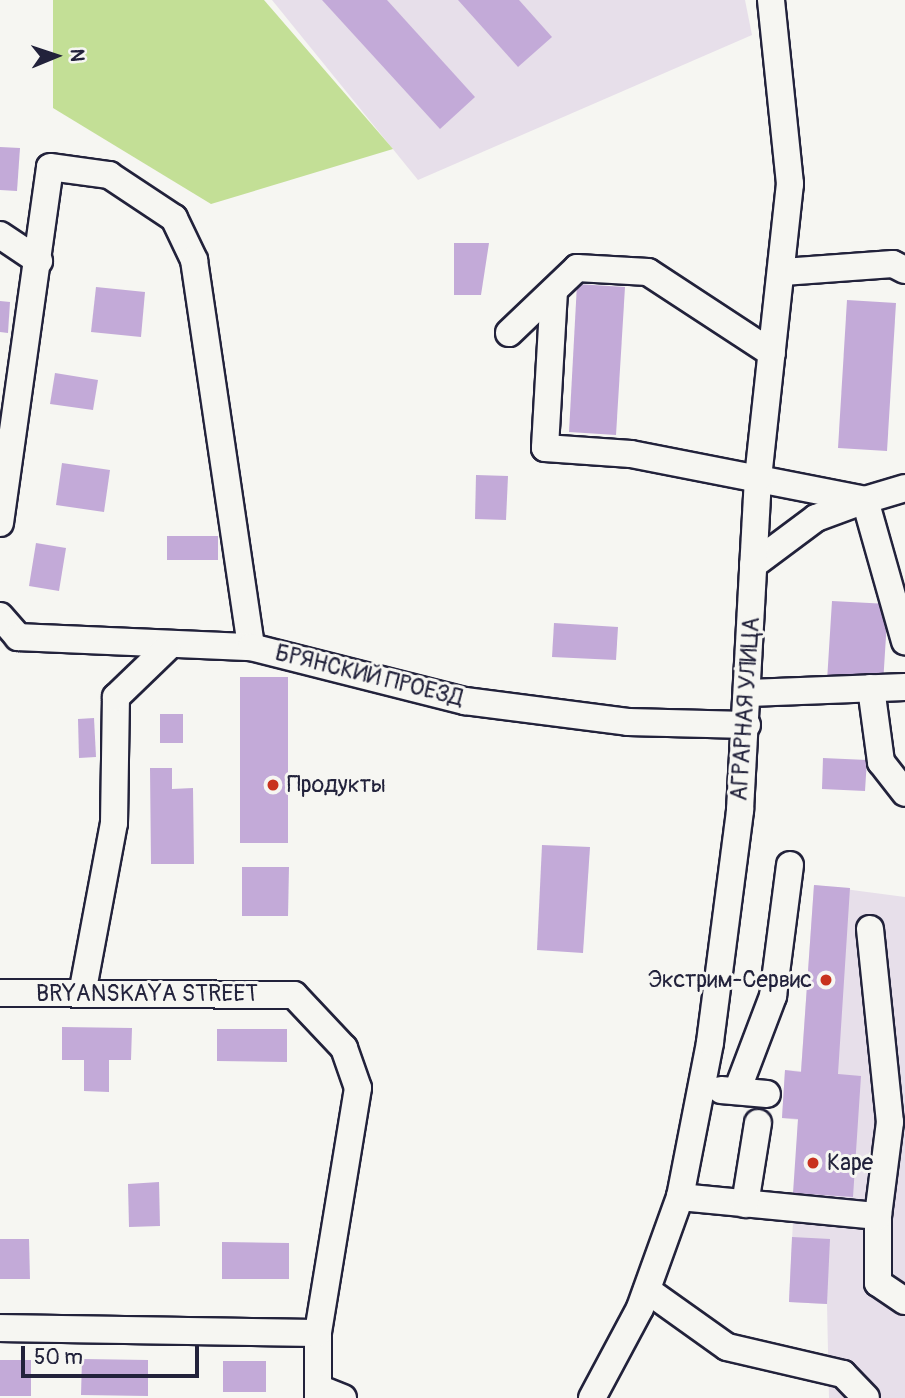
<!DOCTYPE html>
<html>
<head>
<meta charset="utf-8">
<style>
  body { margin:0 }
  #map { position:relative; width:905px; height:1398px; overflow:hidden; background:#f6f6f2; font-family:Pangolin,sans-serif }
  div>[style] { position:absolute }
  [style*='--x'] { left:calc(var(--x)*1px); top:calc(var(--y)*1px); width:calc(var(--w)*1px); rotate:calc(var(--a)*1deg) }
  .built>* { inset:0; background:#e7dfea }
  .green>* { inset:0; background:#c3df96 }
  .building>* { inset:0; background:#c3aad8 }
  .roads { filter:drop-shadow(2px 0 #22223b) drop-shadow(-2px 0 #22223b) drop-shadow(0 2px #22223b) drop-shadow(0 -2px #22223b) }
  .minor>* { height:26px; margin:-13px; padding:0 13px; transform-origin:13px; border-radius:13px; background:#f6f6f2 }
  .dots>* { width:19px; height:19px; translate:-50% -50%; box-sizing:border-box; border:4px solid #f6f6f2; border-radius:50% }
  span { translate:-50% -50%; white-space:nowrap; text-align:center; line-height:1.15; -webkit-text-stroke:6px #f6f6f2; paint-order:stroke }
  .street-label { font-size:23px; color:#22223b }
  .poi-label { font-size:23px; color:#22223b }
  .left { translate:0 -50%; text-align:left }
  .right { translate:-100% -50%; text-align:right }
  .north { position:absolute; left:21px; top:21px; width:70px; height:70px; -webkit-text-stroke:5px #f6f6f2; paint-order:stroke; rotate:88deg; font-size:19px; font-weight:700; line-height:28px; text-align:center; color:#22223b }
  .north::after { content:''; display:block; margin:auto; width:24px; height:32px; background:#22223b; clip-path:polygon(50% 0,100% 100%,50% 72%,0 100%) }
  .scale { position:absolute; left:21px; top:1346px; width:178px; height:32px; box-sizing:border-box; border:4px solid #22223b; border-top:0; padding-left:9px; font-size:21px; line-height:24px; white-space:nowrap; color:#22223b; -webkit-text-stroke:5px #f6f6f2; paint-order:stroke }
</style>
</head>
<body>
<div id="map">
  <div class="built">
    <i style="clip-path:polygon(272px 0,745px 0,752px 35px,418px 180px)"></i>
    <i style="clip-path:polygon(814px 885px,905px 897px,905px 1398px,829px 1398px,827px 1304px,789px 1302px,798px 1120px,782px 1118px,785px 1070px,801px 1071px)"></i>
  </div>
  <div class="green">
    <i style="clip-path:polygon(53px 0,264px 0,393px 149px,211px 204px,53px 108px)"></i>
  </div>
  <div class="building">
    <i style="clip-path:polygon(322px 0,387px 0,475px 97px,440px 129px)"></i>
    <i style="clip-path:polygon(458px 0,519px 0,552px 37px,518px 67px)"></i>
    <i style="clip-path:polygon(0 147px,20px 148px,17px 191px,0 190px)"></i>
    <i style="clip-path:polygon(454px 243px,489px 243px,481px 295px,454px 295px)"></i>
    <i style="clip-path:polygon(577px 284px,625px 287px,616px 435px,569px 432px)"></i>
    <i style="clip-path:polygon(96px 287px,145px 292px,141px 337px,91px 332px)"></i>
    <i style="clip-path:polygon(847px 300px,896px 303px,887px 451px,838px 448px)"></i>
    <i style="clip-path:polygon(0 301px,10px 302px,8px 333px,0 332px)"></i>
    <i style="clip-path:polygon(55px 373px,98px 380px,93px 410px,50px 404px)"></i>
    <i style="clip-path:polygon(62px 463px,110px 470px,104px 512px,56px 505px)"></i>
    <i style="clip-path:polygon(476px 475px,508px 476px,506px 520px,475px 519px)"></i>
    <i style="clip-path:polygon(167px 536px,218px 536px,218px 560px,167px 560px)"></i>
    <i style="clip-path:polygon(36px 543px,66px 548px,59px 591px,29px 586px)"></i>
    <i style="clip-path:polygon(832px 601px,888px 604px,883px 684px,827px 681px)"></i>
    <i style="clip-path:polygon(554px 623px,618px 627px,616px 660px,552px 657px)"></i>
    <i style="clip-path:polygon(240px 677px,288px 677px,288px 843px,240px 843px)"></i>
    <i style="clip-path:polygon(160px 714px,183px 714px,183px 743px,160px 743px)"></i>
    <i style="clip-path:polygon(94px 718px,96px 757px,79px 758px,78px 719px)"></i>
    <i style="clip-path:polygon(823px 758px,867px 760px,865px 791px,822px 789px)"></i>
    <i style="clip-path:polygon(150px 768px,172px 768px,172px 789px,193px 788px,194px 864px,151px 864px)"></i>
    <i style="clip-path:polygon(542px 845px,590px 847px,583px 953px,537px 950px)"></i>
    <i style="clip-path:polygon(242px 867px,289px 867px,288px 916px,242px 916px)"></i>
    <i style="clip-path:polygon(814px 885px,850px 888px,838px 1074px,861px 1076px,853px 1197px,793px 1193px,798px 1119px,782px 1118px,785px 1070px,801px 1072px)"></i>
    <i style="clip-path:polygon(62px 1027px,132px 1028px,131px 1060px,109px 1060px,109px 1092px,84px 1091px,84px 1060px,62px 1060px)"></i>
    <i style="clip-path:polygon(217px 1029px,287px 1029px,287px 1062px,217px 1061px)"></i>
    <i style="clip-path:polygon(159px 1182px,160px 1226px,129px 1227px,128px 1184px)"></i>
    <i style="clip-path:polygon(792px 1237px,830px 1239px,827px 1304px,789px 1302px)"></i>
    <i style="clip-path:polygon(0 1239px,29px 1239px,30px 1279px,0 1279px)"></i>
    <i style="clip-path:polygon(222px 1242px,289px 1243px,289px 1279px,222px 1279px)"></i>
    <i style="clip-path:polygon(82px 1359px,148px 1360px,148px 1396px,81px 1395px)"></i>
    <i style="clip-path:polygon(0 1360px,31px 1360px,31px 1396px,0 1396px)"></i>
    <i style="clip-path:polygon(223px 1361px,266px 1361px,266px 1392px,223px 1392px)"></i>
  </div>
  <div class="roads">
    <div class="minor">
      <i style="--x:0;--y:235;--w:47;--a:33.7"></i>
      <i style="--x:783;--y:272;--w:110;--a:-4.2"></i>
      <i style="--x:893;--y:264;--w:13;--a:27"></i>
      <i style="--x:554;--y:291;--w:157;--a:93.3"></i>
      <i style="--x:545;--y:448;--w:86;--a:4"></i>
      <i style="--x:631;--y:454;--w:238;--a:11.1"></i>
      <i style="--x:865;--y:500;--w:42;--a:-16.7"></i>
      <i style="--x:509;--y:333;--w:94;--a:-43.7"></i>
      <i style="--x:577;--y:268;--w:71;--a:3.2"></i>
      <i style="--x:648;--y:272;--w:148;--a:33.2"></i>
      <i style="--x:865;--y:500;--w:147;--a:74.2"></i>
      <i style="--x:0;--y:523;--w:359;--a:-82"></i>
      <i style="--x:50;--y:167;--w:60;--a:7.7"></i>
      <i style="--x:109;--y:175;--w:78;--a:33.5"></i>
      <i style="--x:174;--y:218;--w:47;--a:64.5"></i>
      <i style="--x:194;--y:260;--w:391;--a:81.6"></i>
      <i style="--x:753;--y:565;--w:79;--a:-36.7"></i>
      <i style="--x:816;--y:518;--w:52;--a:-20.2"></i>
      <i style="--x:0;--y:616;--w:28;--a:49"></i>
      <i style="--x:18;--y:637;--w:233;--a:2.5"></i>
      <i style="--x:251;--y:647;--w:221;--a:14.2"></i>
      <i style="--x:465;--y:701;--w:164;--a:7.3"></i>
      <i style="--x:628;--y:722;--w:119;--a:1.4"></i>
      <i style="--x:871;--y:688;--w:75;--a:82.3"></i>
      <i style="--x:881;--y:762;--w:39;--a:52"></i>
      <i style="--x:749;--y:693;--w:156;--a:-2.2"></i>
      <i style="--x:870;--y:929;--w:194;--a:84.1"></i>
      <i style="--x:890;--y:1122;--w:95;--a:97.3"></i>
      <i style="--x:878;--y:1216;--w:67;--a:90"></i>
      <i style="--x:878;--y:1283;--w:32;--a:34"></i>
      <i style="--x:0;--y:993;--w:294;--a:0.4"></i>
      <i style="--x:294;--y:995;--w:73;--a:46.7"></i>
      <i style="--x:344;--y:1048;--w:42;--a:70.7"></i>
      <i style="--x:358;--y:1088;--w:248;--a:99.3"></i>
      <i style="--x:318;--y:1333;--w:65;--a:90"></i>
      <i style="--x:82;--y:994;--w:174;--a:-79.4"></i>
      <i style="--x:114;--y:823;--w:126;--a:-89.1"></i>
      <i style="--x:116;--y:697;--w:71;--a:-43.9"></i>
      <i style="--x:721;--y:1090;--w:46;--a:5"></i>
      <i style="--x:737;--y:1091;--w:102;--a:-69.2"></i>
      <i style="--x:773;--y:996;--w:132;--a:-82.6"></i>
      <i style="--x:680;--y:1197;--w:199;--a:5.5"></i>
      <i style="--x:745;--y:1204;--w:82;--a:-80.9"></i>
      <i style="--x:647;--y:1290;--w:98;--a:35.5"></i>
      <i style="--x:727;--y:1347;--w:119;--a:13.1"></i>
      <i style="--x:843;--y:1374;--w:33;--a:46"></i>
      <i style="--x:0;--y:1328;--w:318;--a:0.9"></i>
      <i style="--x:318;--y:1388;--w:27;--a:22"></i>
      <i style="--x:592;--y:1398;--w:102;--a:-61.9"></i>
      <i style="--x:640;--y:1308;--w:118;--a:-70.2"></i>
      <i style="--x:680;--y:1197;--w:158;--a:-79"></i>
      <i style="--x:710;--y:1042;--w:234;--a:-82.6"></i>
      <i style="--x:740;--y:810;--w:332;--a:-86.9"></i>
      <i style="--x:758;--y:478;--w:296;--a:-83.8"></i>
      <i style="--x:790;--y:184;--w:185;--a:-95.9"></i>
    </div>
  </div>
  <div class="dots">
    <i style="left:273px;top:785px;background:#c8321e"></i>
    <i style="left:826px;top:980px;background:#c8321e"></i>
    <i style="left:813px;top:1163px;background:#c8321e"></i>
  </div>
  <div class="street-label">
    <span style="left:369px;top:676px;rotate:14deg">БРЯНСКИЙ ПРОЕЗД</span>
    <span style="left:746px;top:709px;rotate:-86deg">АГРАРНАЯ УЛИЦА</span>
    <span style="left:147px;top:994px">BRYANSKAYA STREET</span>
  </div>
  <div class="poi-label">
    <span class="left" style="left:287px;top:785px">Продукты</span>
    <span class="right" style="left:812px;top:980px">Экстрим-Сервис</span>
    <span class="left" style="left:827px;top:1163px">Каре</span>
  </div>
  <div class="north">N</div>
  <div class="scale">50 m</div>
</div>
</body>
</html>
